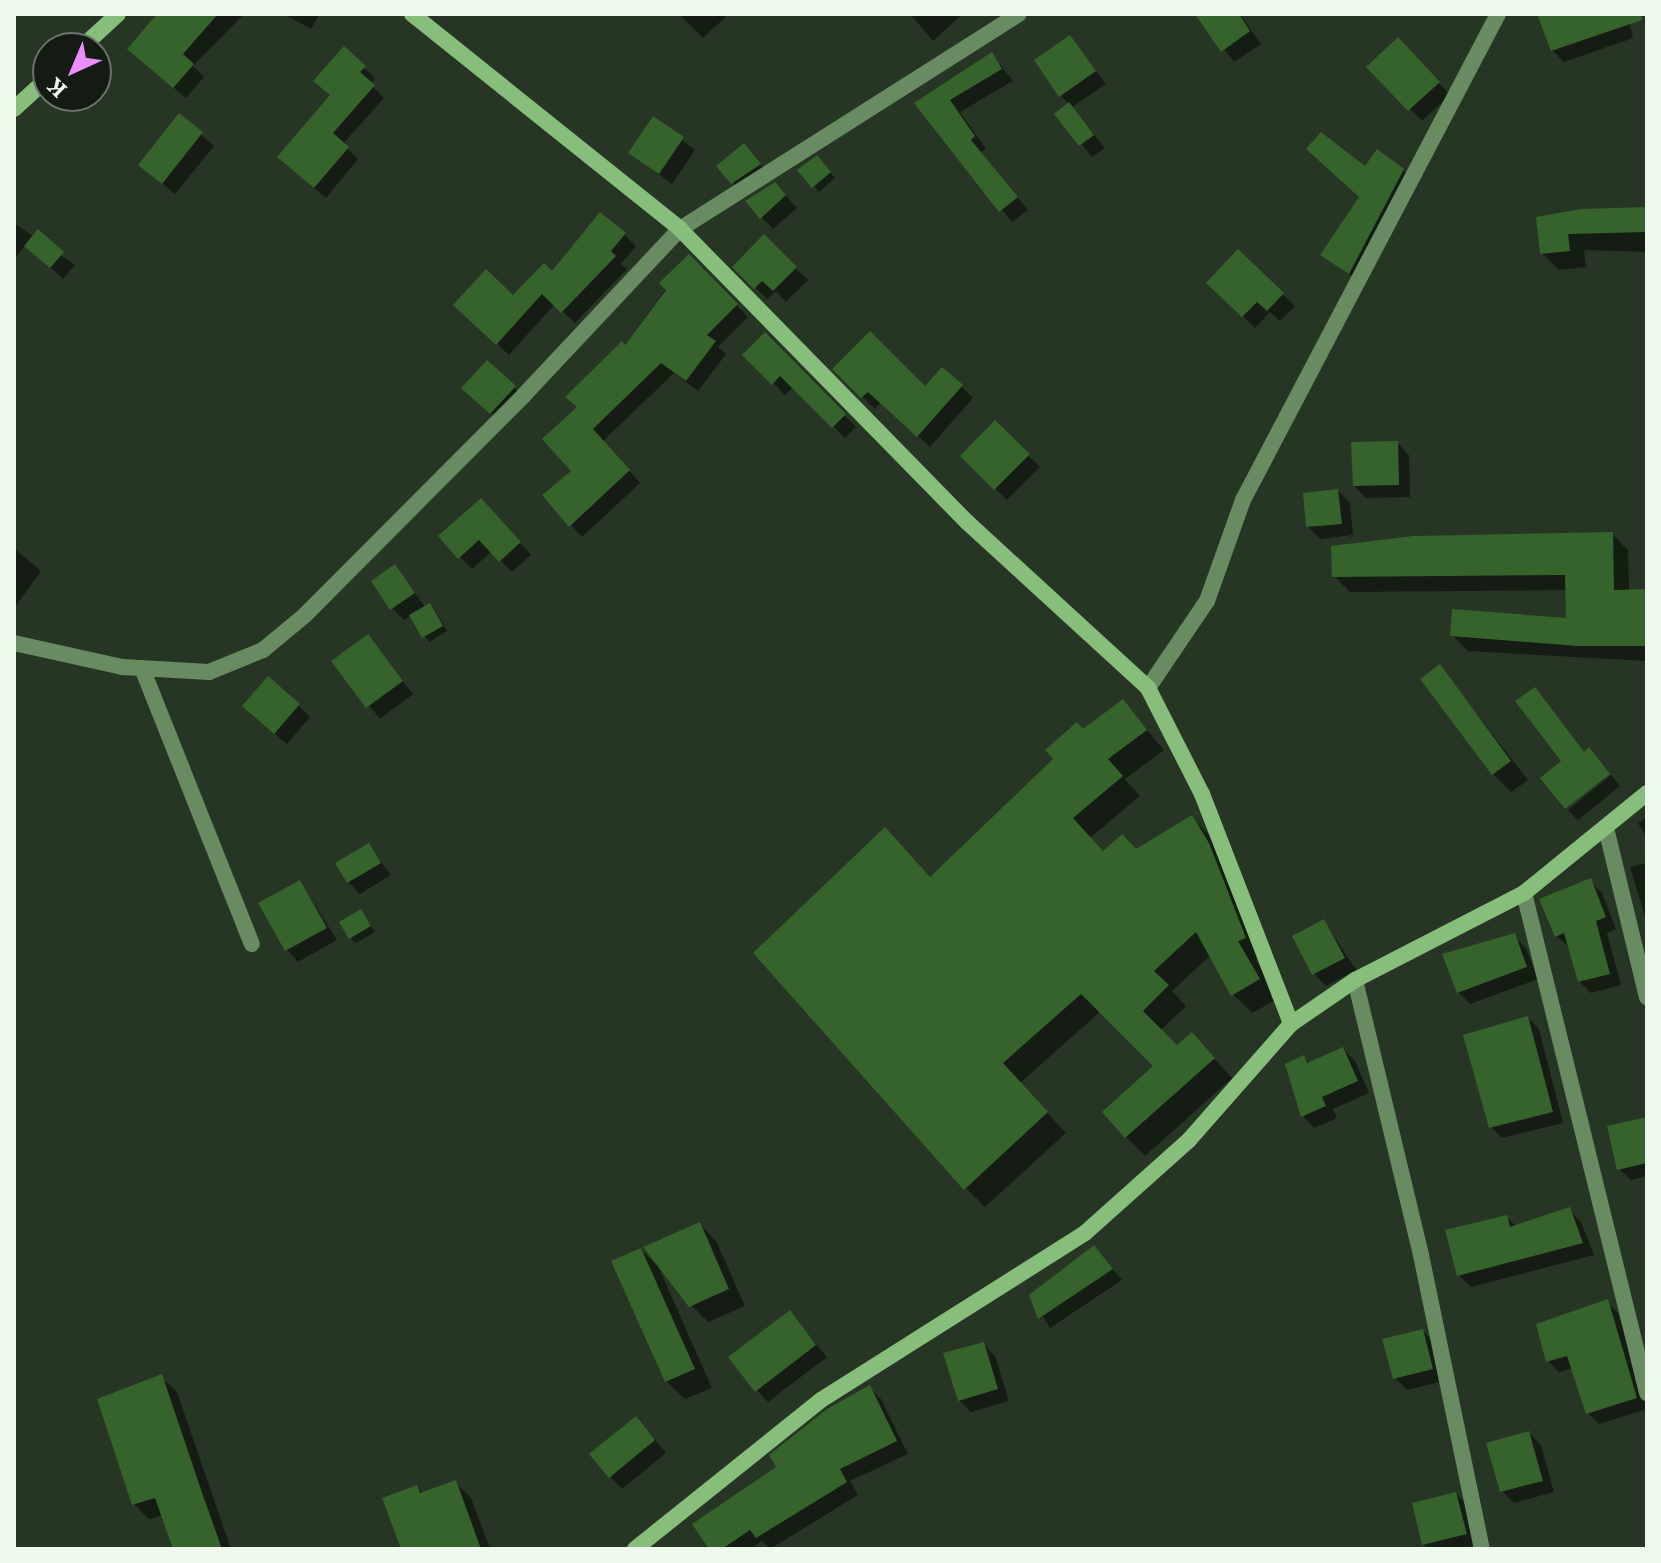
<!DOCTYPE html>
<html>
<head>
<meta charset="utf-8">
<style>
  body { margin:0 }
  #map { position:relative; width:1661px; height:1563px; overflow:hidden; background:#273624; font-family:"IBM Plex Serif",serif }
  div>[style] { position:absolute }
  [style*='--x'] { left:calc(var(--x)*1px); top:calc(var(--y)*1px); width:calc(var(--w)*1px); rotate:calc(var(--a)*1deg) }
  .shadow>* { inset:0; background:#0007 }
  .building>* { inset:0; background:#35632b }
  .street>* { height:16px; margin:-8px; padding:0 8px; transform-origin:8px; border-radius:8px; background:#698b62 }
  .secondary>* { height:16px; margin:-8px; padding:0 8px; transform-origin:8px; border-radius:8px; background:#88be7c }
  span { translate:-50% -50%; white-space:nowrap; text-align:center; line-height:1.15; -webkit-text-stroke:6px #141b13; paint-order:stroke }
  .frame { position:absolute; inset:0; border:16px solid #eff8ed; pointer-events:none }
  .north { position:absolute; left:32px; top:32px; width:80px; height:80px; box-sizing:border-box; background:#141b13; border:2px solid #6c736a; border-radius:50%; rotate:224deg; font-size:22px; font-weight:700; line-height:32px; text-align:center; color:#eff8ed }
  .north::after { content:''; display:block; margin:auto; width:28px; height:36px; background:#ea8dfd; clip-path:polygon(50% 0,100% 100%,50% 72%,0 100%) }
</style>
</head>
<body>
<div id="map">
  <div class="shadow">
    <i style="clip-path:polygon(168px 14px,244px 14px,193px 66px,204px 77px,186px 98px,141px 60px)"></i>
    <i style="clip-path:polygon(284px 14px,320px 14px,311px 29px)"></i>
    <i style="clip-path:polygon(679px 14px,729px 14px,703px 38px)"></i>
    <i style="clip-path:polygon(910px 14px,963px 14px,933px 41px)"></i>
    <i style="clip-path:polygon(1197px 14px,1240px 14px,1261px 44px,1234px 62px)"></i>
    <i style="clip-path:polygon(1627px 14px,1633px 38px,1564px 62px,1552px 50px)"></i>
    <i style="clip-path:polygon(1070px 37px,1106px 84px,1072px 107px,1105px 148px,1092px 157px,1057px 114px,1070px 105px,1060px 95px)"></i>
    <i style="clip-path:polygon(1398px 40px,1450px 95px,1422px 121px,1369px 67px)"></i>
    <i style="clip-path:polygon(992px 54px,1013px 81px,960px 112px,986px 149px,981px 152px,1028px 210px,1012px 222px,917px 103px)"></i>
    <i style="clip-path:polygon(364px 68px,375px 78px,370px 84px,384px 98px,343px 144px,358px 159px,326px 198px,291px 168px,332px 96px)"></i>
    <i style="clip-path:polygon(179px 116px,214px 146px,175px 194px,153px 176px)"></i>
    <i style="clip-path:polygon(653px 118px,695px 150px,672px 184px,630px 152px)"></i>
    <i style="clip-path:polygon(744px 146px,772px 177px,744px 194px,732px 182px)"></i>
    <i style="clip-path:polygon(822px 163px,835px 178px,819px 192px,800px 170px)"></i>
    <i style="clip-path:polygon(1365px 169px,1403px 170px,1413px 180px,1359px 282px,1323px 254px,1361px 198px)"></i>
    <i style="clip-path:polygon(775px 184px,797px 208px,773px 229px,762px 218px)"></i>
    <i style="clip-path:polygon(1647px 209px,1647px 252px,1584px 250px,1586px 267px,1559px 270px,1542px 253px,1538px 218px)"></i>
    <i style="clip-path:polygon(14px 223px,75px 265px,63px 279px,26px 245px,14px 259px)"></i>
    <i style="clip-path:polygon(624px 234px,636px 246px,621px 264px,627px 269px,575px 323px,555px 304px,509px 355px,468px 316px,513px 298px)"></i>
    <i style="clip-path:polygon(764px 237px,808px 280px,786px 302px,776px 291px,767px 299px,735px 267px)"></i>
    <i style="clip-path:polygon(1238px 252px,1295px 306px,1280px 321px,1270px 312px,1255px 328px,1209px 283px)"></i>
    <i style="clip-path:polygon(689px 257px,748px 317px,718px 347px,726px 354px,698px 391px,674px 373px,603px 441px,640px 483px,582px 537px,545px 496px,574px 471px,579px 408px)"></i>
    <i style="clip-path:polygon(765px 335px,856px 427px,845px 438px,794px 386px,785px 395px,745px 355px)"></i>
    <i style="clip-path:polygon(835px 369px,925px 389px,961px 386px,973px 398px,930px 447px,881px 402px,875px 409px)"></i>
    <i style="clip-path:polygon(514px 387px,526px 399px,503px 424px,476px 400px)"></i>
    <i style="clip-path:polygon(995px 423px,1040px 467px,1007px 500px,962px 456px)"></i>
    <i style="clip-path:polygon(1397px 443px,1409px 455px,1410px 497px,1366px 498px,1354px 486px)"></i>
    <i style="clip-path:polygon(1338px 491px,1350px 503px,1353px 535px,1320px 539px,1308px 527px)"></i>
    <i style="clip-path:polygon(493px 512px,531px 555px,512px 572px,492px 551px,472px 569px,460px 557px)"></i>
    <i style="clip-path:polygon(1612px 534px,1628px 550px,1629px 591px,1647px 590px,1647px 661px,1468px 651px,1452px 635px,1568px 620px,1567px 590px,1350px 592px,1334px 576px)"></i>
    <i style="clip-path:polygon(14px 548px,41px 571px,15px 607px,14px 607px)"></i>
    <i style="clip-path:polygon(395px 567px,426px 608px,435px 611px,447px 631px,429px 642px,411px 615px,404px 620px,392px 608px)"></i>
    <i style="clip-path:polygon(367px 636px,413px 694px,380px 719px,334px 662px)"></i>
    <i style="clip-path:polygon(1440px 667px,1528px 780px,1511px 792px,1493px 774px)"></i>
    <i style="clip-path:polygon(1123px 702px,1164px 750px,1125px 779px,1140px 796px,1090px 838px,1104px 853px,1136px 851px,1191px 817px,1210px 836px,1263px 957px,1256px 960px,1278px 999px,1252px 1013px,1233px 994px,1211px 955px,1172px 991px,1186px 1006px,1160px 1031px,1177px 1048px,1210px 1054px,1232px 1078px,1145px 1156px,1126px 1137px,1156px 1067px,1101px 1011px,1020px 1083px,1066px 1133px,985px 1207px,966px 1188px,931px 878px,1083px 731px)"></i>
    <i style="clip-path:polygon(298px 705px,310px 717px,287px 744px,257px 718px)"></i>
    <i style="clip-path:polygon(1611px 775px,1620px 786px,1578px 820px,1568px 810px)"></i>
    <i style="clip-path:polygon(1647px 818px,1647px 838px,1638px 823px)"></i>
    <i style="clip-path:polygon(368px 845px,391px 875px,360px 894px,348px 882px)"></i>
    <i style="clip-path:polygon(1647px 863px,1647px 923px,1630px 867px)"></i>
    <i style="clip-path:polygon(1590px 881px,1602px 893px,1616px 929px,1607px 933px,1621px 985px,1591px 993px,1579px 981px,1570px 947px,1556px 936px)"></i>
    <i style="clip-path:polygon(300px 882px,337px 940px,298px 962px,287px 950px)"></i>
    <i style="clip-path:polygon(361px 911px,375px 932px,356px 943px,350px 938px)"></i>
    <i style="clip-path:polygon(1324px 921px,1356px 970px,1326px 986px,1314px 974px)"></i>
    <i style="clip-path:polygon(1514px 936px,1526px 948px,1538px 979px,1470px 1004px,1458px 992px)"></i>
    <i style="clip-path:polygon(1528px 1018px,1539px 1029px,1563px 1123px,1502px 1138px,1491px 1127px)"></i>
    <i style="clip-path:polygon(1343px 1049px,1355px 1061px,1369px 1093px,1333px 1109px,1337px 1118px,1314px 1128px,1303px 1116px,1304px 1058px,1310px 1064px)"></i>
    <i style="clip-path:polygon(1647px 1118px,1647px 1176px,1631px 1180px,1619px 1169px)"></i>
    <i style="clip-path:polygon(1569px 1210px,1581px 1222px,1594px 1255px,1471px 1287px,1459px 1275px,1506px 1217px,1517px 1227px)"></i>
    <i style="clip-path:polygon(700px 1224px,716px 1241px,745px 1306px,708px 1322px,691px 1305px)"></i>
    <i style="clip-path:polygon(1094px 1247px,1122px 1280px,1050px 1328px,1031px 1296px)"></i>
    <i style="clip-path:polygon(641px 1250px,658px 1266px,712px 1388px,685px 1399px,666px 1381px)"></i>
    <i style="clip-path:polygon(1607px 1302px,1618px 1313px,1647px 1409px,1599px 1424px,1588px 1413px,1573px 1368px,1559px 1372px,1548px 1361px)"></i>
    <i style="clip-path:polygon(789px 1313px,827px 1357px,768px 1402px,757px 1390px)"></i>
    <i style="clip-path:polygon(1423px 1331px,1435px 1343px,1444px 1381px,1407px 1390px,1395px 1378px)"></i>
    <i style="clip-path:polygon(983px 1344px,995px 1356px,1009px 1401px,971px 1412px,959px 1400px)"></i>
    <i style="clip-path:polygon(161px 1377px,177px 1392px,231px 1549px,176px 1549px,163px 1515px,149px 1519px,134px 1504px)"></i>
    <i style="clip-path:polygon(869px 1387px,881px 1399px,908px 1454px,850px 1481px,858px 1495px,770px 1549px,762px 1541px,751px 1549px,712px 1549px,778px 1467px)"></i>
    <i style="clip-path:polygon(647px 1430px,666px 1453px,622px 1489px,610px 1477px)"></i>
    <i style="clip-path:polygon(1529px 1433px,1541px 1445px,1554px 1492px,1514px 1503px,1502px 1491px)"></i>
    <i style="clip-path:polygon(455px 1482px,471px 1498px,490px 1549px,403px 1549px,417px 1487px,423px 1494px)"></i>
    <i style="clip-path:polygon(1456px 1494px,1468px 1506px,1477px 1546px,1429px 1549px,1424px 1544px)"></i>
  </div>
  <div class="building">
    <i style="clip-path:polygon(157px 14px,218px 14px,183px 54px,194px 64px,173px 88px,127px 49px)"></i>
    <i style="clip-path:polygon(1195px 14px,1239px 14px,1250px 31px,1221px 52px)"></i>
    <i style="clip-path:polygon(1537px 14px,1641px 14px,1642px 20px,1551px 51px)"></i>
    <i style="clip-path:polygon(1070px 35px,1096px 71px,1059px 97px,1034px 60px)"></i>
    <i style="clip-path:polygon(1398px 37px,1440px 82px,1408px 111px,1366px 67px)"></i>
    <i style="clip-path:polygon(344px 46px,366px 66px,360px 72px,375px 85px,333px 133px,349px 147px,314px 188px,277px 157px,330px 95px,313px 81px)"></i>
    <i style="clip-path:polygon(992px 52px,1002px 69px,950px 100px,975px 136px,971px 140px,1018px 197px,999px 212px,914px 103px)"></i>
    <i style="clip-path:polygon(1069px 102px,1094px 135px,1079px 146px,1054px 114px)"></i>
    <i style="clip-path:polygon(179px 113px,203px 132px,162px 184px,138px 165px)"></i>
    <i style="clip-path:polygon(653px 116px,684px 137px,659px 174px,628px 153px)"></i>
    <i style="clip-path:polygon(1321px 132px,1365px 166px,1377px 149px,1404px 169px,1349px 274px,1320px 255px,1359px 197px,1306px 149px)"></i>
    <i style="clip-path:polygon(744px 143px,761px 164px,731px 184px,716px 166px)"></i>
    <i style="clip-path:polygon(817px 155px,831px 172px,812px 188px,797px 170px)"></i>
    <i style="clip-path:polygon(775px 182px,786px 195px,760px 219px,745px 201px)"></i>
    <i style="clip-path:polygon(1647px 207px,1647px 232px,1568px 234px,1570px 251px,1540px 254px,1536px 217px,1581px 209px)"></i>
    <i style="clip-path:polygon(600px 212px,626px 233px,611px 251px,616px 256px,561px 313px,542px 294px,496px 345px,453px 305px,486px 269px,513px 295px,544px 263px,552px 271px)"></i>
    <i style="clip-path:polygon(38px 229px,64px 252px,50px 268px,24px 246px)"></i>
    <i style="clip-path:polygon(764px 234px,797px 267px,773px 291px,762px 281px,754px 289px,732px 267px)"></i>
    <i style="clip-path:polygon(1238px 249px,1284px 293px,1267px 311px,1257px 302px,1242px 317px,1206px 283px)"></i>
    <i style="clip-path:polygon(689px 254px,738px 304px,707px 335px,716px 341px,686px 381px,661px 363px,593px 429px,630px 470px,569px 527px,542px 495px,571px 471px,542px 439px,577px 407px,565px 397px,622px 341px,625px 345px,666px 290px,659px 283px)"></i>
    <i style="clip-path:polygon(870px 331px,925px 386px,942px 367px,963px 385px,917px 437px,868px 392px,861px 398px,832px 369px)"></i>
    <i style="clip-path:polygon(765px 332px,846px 414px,832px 428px,780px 376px,772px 385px,742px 355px)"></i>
    <i style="clip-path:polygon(487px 360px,516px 386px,490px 414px,461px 388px)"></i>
    <i style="clip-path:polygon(995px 420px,1030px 454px,994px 490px,960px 456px)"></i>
    <i style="clip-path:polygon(1398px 441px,1399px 485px,1353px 486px,1351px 442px)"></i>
    <i style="clip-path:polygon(1338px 489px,1342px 524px,1306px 527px,1303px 493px)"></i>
    <i style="clip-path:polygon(481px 498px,521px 542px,499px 562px,479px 540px,458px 559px,438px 536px)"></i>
    <i style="clip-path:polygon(1613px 532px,1614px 590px,1647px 589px,1647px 646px,1577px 646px,1450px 636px,1452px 609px,1566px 618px,1565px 575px,1332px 577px,1331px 546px,1413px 536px)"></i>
    <i style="clip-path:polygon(395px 564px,415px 593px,390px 610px,371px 581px)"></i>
    <i style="clip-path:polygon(430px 603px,443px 626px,422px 638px,409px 615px)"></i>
    <i style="clip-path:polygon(368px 634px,403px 681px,366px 708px,331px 661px)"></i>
    <i style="clip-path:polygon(1440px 664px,1511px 761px,1492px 775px,1420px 679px)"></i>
    <i style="clip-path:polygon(268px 676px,300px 704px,274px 734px,242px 706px)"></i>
    <i style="clip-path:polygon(1535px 687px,1584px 752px,1589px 747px,1610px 774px,1565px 809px,1540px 778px,1561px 761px,1515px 701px)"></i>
    <i style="clip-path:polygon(1123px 699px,1147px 730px,1108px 759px,1123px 776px,1073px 818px,1103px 851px,1122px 834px,1136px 849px,1192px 815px,1209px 843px,1246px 938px,1238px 941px,1260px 979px,1231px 996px,1196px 932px,1154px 971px,1169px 985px,1143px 1011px,1177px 1045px,1192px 1032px,1215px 1058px,1125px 1138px,1102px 1112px,1153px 1066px,1081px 994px,1003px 1063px,1048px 1112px,964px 1190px,753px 953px,885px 827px,930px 877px,1053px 759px,1045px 750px,1077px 722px,1083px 729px)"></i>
    <i style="clip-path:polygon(369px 843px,381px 863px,347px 883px,335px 863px)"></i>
    <i style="clip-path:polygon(1591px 878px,1606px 917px,1596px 921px,1610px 974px,1578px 982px,1564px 933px,1555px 937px,1539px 899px)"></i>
    <i style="clip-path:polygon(300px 880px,327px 928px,285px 951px,258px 903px)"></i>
    <i style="clip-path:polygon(361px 909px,371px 926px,349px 939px,339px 922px)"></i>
    <i style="clip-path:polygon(1324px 919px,1345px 958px,1312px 975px,1292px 936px)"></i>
    <i style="clip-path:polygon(1515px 933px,1527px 967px,1457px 993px,1442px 954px)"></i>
    <i style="clip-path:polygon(1528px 1016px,1553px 1112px,1489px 1128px,1463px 1035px)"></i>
    <i style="clip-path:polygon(1343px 1047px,1358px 1081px,1322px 1097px,1326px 1106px,1301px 1117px,1285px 1064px,1304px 1055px,1307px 1063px)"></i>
    <i style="clip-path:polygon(1647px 1117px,1647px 1163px,1617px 1170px,1607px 1126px)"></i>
    <i style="clip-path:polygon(1570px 1207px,1583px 1243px,1457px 1276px,1445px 1230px,1507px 1215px,1510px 1227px)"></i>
    <i style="clip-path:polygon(700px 1222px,729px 1289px,689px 1307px,643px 1247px)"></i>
    <i style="clip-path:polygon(1094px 1245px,1113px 1269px,1038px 1319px,1029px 1295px)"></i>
    <i style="clip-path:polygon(641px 1248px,695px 1369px,665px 1382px,611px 1261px)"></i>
    <i style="clip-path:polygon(1608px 1299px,1637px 1398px,1586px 1414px,1567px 1356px,1546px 1362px,1536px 1324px)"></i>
    <i style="clip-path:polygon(790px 1310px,816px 1345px,755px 1392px,728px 1357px)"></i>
    <i style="clip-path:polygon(1423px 1329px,1433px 1369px,1393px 1379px,1382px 1339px)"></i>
    <i style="clip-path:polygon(984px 1342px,998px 1389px,958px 1401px,943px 1353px)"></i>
    <i style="clip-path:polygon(162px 1374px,199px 1484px,222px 1549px,173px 1549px,155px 1498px,132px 1505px,97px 1399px)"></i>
    <i style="clip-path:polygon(870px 1385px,897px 1441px,840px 1469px,847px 1482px,756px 1538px,750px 1530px,722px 1549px,709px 1549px,692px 1524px,776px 1467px,769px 1455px,827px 1409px)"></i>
    <i style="clip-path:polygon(636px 1416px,655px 1440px,609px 1478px,589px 1454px)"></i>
    <i style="clip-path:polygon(1529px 1431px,1543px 1481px,1500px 1492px,1486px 1443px)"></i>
    <i style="clip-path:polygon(456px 1480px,481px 1549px,401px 1549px,382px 1498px,417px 1485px,420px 1493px)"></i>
    <i style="clip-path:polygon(1456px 1492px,1467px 1534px,1422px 1545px,1412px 1503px)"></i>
  </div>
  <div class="street">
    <i style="--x:14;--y:643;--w:111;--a:12.5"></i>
    <i style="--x:122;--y:667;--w:87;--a:3.3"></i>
    <i style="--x:209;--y:672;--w:58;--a:-22.2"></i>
    <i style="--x:263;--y:650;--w:53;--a:-39.7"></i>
    <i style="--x:304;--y:616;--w:312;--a:-45.1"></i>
    <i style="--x:524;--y:395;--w:228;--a:-46.8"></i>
    <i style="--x:680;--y:229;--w:401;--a:-32.4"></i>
    <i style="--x:142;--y:668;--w:297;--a:68.3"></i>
    <i style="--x:1148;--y:688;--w:105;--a:-55.9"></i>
    <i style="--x:1207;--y:601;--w:107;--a:-70.4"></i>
    <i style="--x:1243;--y:500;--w:549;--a:-62.31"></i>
    <i style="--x:1606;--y:828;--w:174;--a:76.4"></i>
    <i style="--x:1524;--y:893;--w:515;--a:76.18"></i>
    <i style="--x:1355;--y:980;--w:283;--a:76.5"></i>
    <i style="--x:1421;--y:1255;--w:300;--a:78.3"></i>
  </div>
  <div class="secondary">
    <i style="--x:412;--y:14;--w:344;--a:38.7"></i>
    <i style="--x:680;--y:229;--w:410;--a:45.6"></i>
    <i style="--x:967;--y:522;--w:246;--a:42.5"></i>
    <i style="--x:1148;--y:688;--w:119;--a:63"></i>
    <i style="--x:1202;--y:794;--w:247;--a:68.8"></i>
    <i style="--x:81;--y:48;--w:50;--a:-42.6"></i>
    <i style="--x:14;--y:109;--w:46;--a:-42.4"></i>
    <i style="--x:635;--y:1549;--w:238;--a:-38.7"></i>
    <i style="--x:821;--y:1400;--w:312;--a:-32.3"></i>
    <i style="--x:1085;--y:1233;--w:140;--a:-41.8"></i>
    <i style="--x:1189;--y:1140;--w:154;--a:-48.7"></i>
    <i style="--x:1291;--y:1024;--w:78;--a:-34.5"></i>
    <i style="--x:1355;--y:980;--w:190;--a:-27.2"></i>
    <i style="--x:1524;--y:893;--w:159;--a:-39.1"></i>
  </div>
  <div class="frame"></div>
  <div class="north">K</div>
</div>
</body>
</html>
